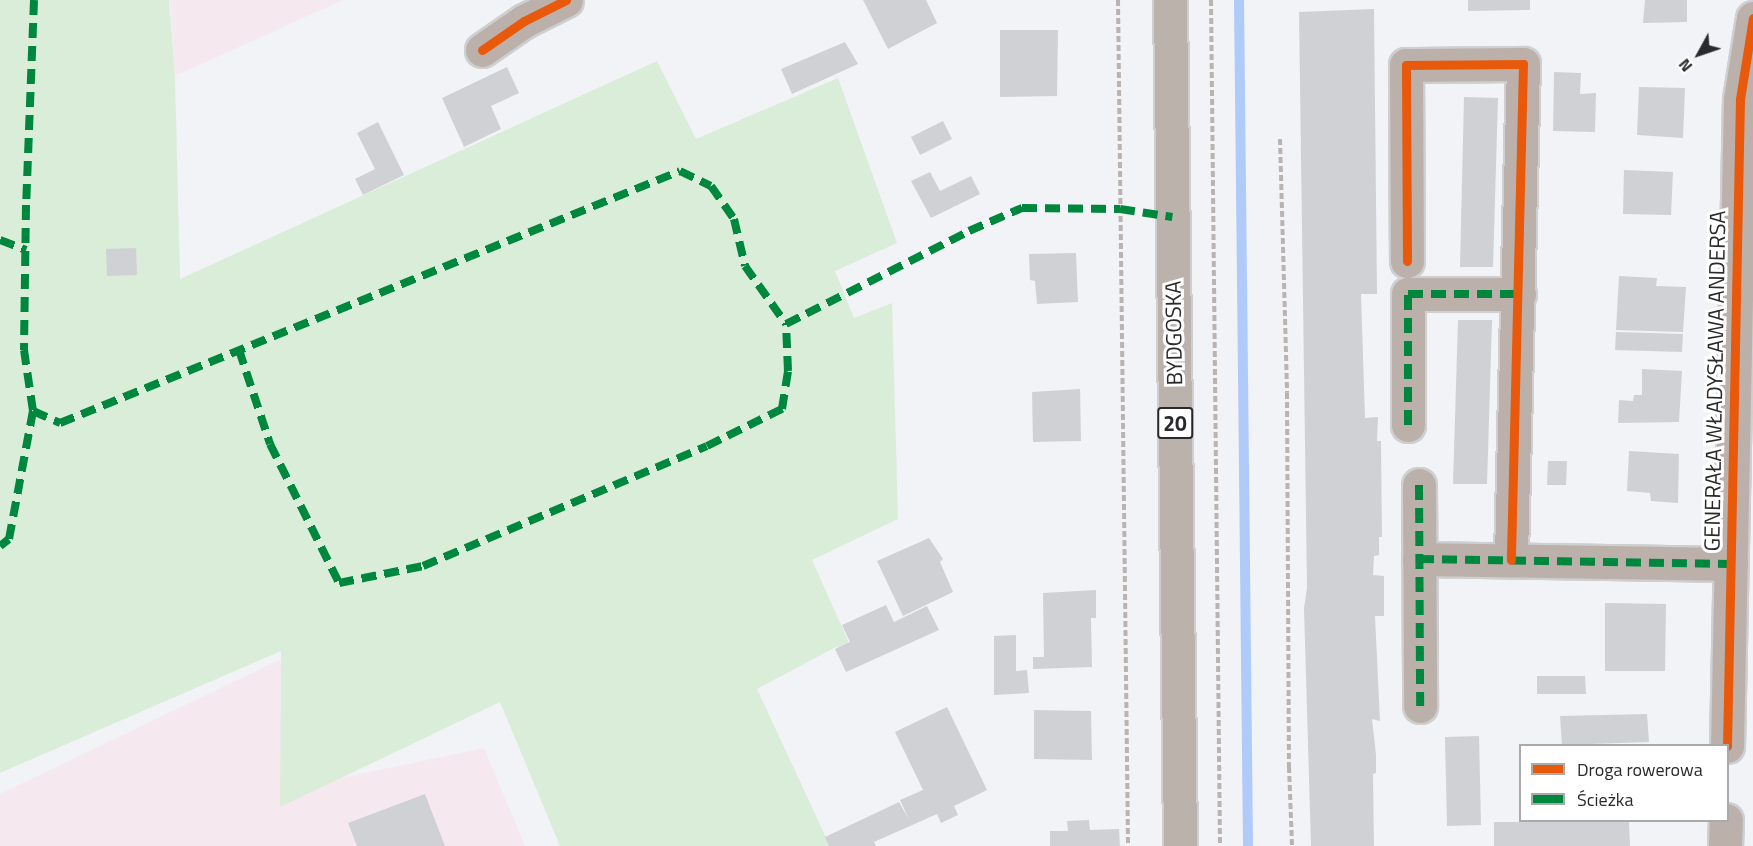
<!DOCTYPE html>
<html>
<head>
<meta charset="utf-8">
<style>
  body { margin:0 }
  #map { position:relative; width:1753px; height:846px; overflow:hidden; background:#f1f3f6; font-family:"Titillium Web",sans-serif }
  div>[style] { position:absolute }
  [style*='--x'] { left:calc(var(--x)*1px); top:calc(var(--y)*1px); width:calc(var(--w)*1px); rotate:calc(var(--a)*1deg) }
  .industrial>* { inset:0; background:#f5e9ef }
  .green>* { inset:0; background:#d9edd9 }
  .stream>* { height:10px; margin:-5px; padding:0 5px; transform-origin:5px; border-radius:5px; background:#b0cafa }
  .building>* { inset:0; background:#d0d1d4 }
  .path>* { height:4px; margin-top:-2px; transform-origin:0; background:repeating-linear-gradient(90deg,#bab3b0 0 6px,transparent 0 9px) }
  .roads { filter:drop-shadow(2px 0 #cecfd1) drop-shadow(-2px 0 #cecfd1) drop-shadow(0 2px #cecfd1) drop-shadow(0 -2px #cecfd1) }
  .minor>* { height:33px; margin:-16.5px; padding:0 16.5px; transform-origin:16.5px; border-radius:16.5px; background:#bcb1aa }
  .primary>* { height:33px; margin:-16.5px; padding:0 16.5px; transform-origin:16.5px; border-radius:16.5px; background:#bbb2ab }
  .quiet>* { height:8px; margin-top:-4px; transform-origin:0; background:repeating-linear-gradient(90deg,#00873e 0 15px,transparent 0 23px) }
  .cycleway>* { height:9px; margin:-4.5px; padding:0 4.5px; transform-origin:4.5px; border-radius:4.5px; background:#e8590c }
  span { translate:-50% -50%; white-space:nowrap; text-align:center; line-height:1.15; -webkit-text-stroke:6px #fff; paint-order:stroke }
  .shield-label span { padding:2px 4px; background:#fff; border:2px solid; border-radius:4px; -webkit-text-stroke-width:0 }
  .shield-label { font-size:21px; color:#2a2a2d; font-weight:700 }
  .street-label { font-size:22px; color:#2a2a2d }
  .legend { position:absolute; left:1519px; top:744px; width:210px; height:78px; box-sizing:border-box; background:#fff; border:2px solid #aaaaab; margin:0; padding:8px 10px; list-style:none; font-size:18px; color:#2a2a2d }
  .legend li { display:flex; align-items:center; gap:12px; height:30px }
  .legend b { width:30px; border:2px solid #aaaaab }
  .north { position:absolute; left:1669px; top:24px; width:60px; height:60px; -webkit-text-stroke:4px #fff; paint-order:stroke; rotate:230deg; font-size:16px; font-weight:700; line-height:24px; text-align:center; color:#2a2a2d }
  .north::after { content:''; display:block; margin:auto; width:21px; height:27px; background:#2a2a2d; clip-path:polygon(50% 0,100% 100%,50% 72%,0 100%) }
</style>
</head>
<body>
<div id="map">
  <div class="industrial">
    <i style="clip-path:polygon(170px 0,343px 0,175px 76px)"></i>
    <i style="clip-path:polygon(279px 660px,336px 779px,484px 748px,525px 846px,0 846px,0 794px)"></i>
  </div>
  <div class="green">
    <i style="clip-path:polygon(0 0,169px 0,175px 76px,180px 279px,657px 61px,696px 139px,838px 78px,897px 243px,835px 271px,854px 318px,892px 303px,898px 519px,812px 560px,850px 645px,836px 647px,757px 689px,830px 846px,560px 846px,500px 702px,280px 807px,281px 651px,0 773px)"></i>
  </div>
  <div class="stream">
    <i style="--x:1239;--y:0;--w:846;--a:89.39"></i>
  </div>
  <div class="building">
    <i style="clip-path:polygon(863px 0,926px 0,937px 23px,888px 49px)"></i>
    <i style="clip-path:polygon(1468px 0,1530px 0,1530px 10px,1468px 11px)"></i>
    <i style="clip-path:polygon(1645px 0,1687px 0,1687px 22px,1643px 23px)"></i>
    <i style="clip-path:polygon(1374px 9px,1377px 294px,1361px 294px,1365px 418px,1378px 417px,1377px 441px,1381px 441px,1382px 537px,1379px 537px,1379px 555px,1374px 556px,1373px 575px,1384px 576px,1384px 616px,1375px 616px,1380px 721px,1372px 719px,1376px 755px,1376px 773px,1373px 774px,1374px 846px,1311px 846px,1304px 608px,1307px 588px,1299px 12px)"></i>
    <i style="clip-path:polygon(1000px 30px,1058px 30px,1057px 96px,1000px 97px)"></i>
    <i style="clip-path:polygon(845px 42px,858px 64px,792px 94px,781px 69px)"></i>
    <i style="clip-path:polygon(507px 67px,519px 93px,491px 106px,501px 129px,464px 147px,442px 98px)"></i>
    <i style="clip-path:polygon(1554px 72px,1581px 73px,1580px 94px,1596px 93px,1595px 132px,1553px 131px)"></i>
    <i style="clip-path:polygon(1639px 87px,1685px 88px,1683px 138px,1637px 135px)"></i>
    <i style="clip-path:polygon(1464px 97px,1498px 98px,1493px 267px,1460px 267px)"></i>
    <i style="clip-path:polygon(943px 121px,952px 139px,920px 155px,911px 137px)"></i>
    <i style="clip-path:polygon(378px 122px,404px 175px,363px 195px,355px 179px,375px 169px,357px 133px)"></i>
    <i style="clip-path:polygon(1624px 170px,1673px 172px,1671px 215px,1623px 214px)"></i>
    <i style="clip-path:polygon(930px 172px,940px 191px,971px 176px,980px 194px,931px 218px,911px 181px)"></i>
    <i style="clip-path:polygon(136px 248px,137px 275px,107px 276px,106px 249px)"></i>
    <i style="clip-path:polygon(1076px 253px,1078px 302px,1037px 304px,1035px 281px,1030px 280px,1029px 254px)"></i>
    <i style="clip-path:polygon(1619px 276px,1657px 278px,1656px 286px,1686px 287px,1683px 332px,1616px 330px)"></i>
    <i style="clip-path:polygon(1458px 320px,1492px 320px,1487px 484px,1453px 484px)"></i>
    <i style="clip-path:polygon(1616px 332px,1683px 334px,1682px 352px,1615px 350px)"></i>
    <i style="clip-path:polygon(1642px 369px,1682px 371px,1679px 422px,1618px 423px,1619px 400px,1633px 401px,1634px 395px,1642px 395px)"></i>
    <i style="clip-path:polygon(1080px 389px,1081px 441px,1033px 442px,1032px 392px)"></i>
    <i style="clip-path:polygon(1629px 451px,1679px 454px,1678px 503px,1651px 501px,1650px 493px,1627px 491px)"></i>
    <i style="clip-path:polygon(1548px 461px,1567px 461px,1566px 485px,1547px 485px)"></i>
    <i style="clip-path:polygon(929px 538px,943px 559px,940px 562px,953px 592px,903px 616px,877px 561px)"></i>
    <i style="clip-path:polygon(1096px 590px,1096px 618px,1091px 618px,1092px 667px,1033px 669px,1033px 657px,1044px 657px,1043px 593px)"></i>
    <i style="clip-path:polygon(1605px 603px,1666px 604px,1665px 671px,1605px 671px)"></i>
    <i style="clip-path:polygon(886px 605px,894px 622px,927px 606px,939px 630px,846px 672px,835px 649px,850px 642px,842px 625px)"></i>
    <i style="clip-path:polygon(1016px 635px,1016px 671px,1027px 670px,1029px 693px,994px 695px,994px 636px)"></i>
    <i style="clip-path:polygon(1537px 676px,1585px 676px,1586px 694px,1537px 694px)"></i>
    <i style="clip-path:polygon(947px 707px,987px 790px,954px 806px,958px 815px,941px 823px,937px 814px,874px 842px,876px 846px,829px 846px,825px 837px,899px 802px,909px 820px,900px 800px,923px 790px,895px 732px)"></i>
    <i style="clip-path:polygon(1034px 710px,1091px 711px,1092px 760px,1034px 759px)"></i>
    <i style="clip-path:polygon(1647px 714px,1649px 742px,1562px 745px,1560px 716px)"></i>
    <i style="clip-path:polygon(1479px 736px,1481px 825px,1447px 826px,1445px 737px)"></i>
    <i style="clip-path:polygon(425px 794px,445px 846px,357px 846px,348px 823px)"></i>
    <i style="clip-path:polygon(1089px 820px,1090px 830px,1119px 829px,1120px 846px,1050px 846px,1050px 831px,1068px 831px,1067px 821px)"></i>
    <i style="clip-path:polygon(1494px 822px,1629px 822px,1630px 846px,1494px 846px)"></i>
  </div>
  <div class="path">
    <i style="--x:1118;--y:0;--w:846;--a:89.32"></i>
    <i style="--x:1211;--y:0;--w:846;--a:89.39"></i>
    <i style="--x:1280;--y:139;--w:254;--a:88.4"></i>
    <i style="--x:1287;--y:393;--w:374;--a:89.7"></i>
    <i style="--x:1289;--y:767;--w:79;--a:87.8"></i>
  </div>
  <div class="roads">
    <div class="minor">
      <i style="--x:482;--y:50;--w:51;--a:-34.6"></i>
      <i style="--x:524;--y:21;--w:47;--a:-26.6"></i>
      <i style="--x:1407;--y:261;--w:196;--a:-90.3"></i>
      <i style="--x:1406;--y:65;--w:117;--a:-0.5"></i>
      <i style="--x:1523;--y:64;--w:496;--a:91.4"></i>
      <i style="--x:1408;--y:425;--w:131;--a:-90"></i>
      <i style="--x:1408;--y:294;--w:111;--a:0"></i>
      <i style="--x:1419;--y:485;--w:221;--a:89.7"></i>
      <i style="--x:1419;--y:559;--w:312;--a:0.9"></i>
      <i style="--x:1727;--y:746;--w:647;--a:-88.85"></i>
      <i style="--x:1740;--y:99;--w:82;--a:-80.9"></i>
      <i style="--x:1725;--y:846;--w:26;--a:-88"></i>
    </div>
    <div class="primary">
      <i style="--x:1170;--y:0;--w:846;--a:89.32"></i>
    </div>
  </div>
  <div class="quiet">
    <i style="--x:34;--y:0;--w:205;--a:92.2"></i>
    <i style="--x:26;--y:205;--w:145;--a:90.8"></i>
    <i style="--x:24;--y:350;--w:62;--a:81.6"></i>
    <i style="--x:33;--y:411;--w:30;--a:24"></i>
    <i style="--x:60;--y:423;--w:669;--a:-22.12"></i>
    <i style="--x:680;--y:171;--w:34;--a:26"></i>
    <i style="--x:711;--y:186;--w:40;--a:55.1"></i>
    <i style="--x:734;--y:219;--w:48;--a:76.8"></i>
    <i style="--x:745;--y:266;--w:71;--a:54.7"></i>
    <i style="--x:786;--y:324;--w:205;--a:-26.9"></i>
    <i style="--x:969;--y:231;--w:58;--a:-23.5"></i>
    <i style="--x:1022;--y:208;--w:98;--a:0.6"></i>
    <i style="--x:1120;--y:209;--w:53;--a:8.7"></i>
    <i style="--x:0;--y:240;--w:28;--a:21"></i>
    <i style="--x:239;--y:350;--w:99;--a:71.7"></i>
    <i style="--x:270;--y:444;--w:155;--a:63.6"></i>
    <i style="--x:339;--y:583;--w:86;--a:-11.4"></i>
    <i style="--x:423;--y:566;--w:308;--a:-22.9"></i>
    <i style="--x:707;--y:446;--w:84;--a:-26.3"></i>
    <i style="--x:782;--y:409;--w:38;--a:-81"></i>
    <i style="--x:788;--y:371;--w:47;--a:-92.4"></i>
    <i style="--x:1408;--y:425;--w:131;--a:-90"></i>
    <i style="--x:1408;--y:294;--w:111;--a:0"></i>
    <i style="--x:1419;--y:485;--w:221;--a:89.7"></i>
    <i style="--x:0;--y:546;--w:11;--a:-38"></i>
    <i style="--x:9;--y:539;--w:130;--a:-79.4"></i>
    <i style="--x:1419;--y:559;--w:312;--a:0.9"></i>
  </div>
  <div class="cycleway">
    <i style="--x:482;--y:50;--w:51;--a:-34.6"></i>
    <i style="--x:524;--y:21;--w:47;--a:-26.6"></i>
    <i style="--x:1407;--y:261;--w:196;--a:-90.3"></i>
    <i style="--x:1406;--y:65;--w:117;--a:-0.5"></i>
    <i style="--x:1523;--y:64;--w:496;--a:91.4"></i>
    <i style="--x:1727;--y:746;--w:647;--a:-88.85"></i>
    <i style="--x:1740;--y:99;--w:82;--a:-80.9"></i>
  </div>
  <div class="shield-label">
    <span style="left:1175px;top:423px">20</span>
  </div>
  <div class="street-label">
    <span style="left:1174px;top:333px;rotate:-91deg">BYDGOSKA</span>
    <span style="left:1715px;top:381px;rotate:-89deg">GENERAŁA WŁADYSŁAWA ANDERSA</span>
  </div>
  <ul class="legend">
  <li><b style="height:8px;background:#e8590c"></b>Droga rowerowa</li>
  <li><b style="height:8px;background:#00873e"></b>Ścieżka</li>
  </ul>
  <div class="north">N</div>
</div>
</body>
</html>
